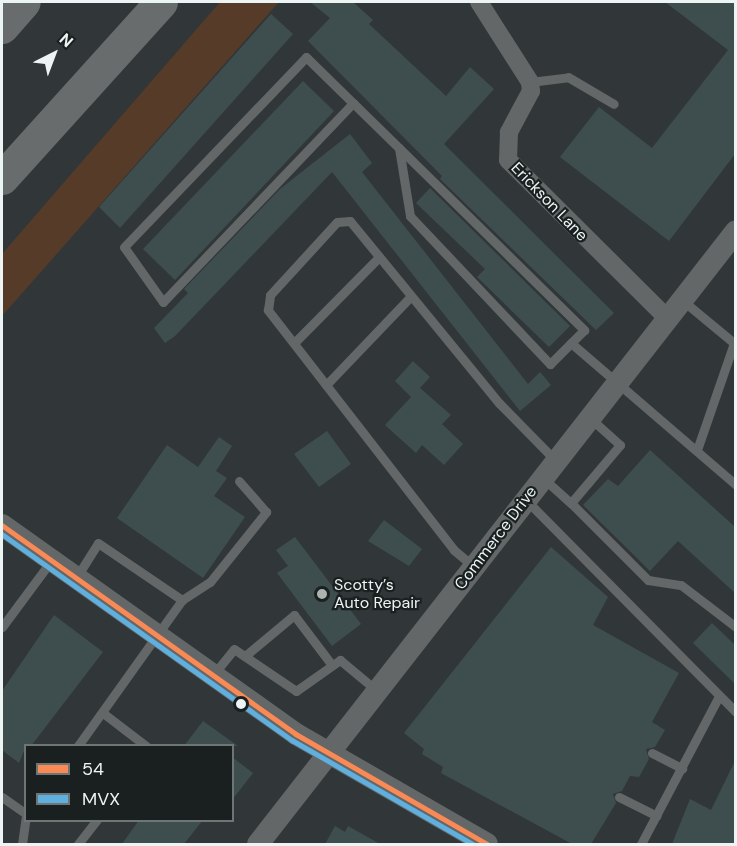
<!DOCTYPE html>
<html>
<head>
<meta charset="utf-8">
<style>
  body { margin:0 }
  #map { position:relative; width:737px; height:846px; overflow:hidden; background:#313738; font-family:"DM Sans",sans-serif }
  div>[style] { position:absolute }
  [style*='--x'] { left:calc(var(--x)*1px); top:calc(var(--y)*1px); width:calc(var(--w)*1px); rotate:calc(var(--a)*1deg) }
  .green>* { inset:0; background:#553b28 }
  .building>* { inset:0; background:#3e4d4e }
  .service>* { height:9px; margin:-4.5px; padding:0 4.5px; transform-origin:4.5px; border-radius:4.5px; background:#646767 }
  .minor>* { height:18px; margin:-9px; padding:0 9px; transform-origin:9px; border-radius:9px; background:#646767 }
  .tertiary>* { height:22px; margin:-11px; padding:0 11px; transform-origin:11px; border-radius:11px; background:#646767 }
  .motorway>* { height:33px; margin:-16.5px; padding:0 16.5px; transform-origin:16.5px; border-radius:16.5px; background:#686c6d }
  .bus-1>* { height:4.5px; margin:-2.25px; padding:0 2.25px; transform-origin:2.25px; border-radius:2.25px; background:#f98a56 }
  .bus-2>* { height:4.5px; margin:-2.25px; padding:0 2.25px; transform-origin:2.25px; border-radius:2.25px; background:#60b0df }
  .dots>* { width:16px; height:16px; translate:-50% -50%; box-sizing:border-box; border:3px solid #1a2020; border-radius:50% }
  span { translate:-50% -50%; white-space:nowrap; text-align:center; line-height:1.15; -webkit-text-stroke:4.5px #1a2020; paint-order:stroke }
  .street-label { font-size:16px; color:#ecf4f4 }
  .poi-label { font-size:16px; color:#ecf4f4 }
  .left { translate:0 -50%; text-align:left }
  .frame { position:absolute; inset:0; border:3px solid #ecf4f4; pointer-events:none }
  .legend { position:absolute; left:24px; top:744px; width:210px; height:78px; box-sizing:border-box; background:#1a2020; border:2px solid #6e7575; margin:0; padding:8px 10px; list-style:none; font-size:18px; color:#ecf4f4 }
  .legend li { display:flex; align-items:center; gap:12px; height:30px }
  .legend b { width:30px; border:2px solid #6e7575 }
  .north { position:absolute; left:24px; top:24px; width:60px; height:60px; -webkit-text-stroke:4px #1a2020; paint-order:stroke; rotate:42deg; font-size:16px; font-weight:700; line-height:24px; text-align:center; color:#ecf4f4 }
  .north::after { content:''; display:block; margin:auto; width:21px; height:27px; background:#ecf4f4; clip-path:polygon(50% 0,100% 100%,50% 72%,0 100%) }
</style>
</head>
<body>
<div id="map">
  <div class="green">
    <i style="clip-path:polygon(220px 2px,279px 2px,2px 316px,2px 254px)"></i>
  </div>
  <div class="building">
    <i style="clip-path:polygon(310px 2px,353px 2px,373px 20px,369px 24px,446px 96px,470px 67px,494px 89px,444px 144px,614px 313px,596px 330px,440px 179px,442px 176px,308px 41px,330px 18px)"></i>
    <i style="clip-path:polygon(665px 2px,735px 2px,735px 154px,669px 241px,560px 157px,599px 107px,652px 148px,728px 50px)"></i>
    <i style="clip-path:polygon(271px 14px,293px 34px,120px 228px,99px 207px)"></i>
    <i style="clip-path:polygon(303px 81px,334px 111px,175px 280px,143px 249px)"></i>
    <i style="clip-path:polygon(350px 134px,372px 163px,362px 172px,528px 384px,540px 372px,551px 385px,520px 411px,332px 172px,175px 336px,165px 343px,154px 328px,188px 293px,184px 289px,280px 189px)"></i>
    <i style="clip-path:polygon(430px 188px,570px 326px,549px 347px,477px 277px,485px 269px,416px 203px)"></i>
    <i style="clip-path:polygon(413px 361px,430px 377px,420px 388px,451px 415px,442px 424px,463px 444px,444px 465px,422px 445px,416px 453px,385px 425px,411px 397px,395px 381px)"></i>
    <i style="clip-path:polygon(327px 431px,351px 464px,319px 487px,294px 454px)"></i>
    <i style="clip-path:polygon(219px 437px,232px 446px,216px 471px,227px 478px,214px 496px,245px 517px,203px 578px,117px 518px,167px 445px,198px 467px)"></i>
    <i style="clip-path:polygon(650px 450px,735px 527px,735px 593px,678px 541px,650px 571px,583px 505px,608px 479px,618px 486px)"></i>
    <i style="clip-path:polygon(384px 520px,422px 549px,409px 566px,368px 541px)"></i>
    <i style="clip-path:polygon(295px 537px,361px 624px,332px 646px,277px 573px,288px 566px,276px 550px)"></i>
    <i style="clip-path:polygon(551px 547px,608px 597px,593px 625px,679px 673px,652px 722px,665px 730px,655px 747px,646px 749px,649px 759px,639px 777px,630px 776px,622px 791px,613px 794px,616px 803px,591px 844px,572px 844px,441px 773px,443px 767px,422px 754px,424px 749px,404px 733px)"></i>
    <i style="clip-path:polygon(54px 615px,103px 652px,31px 746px,26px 746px,19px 763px,2px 750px,2px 691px)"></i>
    <i style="clip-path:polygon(712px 623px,735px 645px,735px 684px,693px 643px)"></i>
    <i style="clip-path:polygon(203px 721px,238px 746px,184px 746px)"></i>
    <i style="clip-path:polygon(232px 757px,253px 773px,232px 800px)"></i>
    <i style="clip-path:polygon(735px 761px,735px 844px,672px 844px,690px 799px,711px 810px)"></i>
    <i style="clip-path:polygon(139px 820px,203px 820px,184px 844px,122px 844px)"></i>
    <i style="clip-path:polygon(335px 826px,345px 832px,348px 826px,380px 844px,325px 844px)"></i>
  </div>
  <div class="service">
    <i style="--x:530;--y:82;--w:38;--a:-7"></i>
    <i style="--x:568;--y:77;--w:53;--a:30.4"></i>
    <i style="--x:353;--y:103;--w:275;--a:133.7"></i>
    <i style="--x:163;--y:302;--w:67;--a:-125.3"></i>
    <i style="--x:124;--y:247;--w:263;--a:-46.2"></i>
    <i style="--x:306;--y:57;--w:66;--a:44.4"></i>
    <i style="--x:353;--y:103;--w:64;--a:44.4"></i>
    <i style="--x:399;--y:148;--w:260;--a:44.5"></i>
    <i style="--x:584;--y:330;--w:18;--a:135"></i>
    <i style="--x:571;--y:343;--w:218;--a:40.7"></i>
    <i style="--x:399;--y:148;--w:69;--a:80.8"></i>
    <i style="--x:410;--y:216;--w:204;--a:46.6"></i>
    <i style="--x:550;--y:364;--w:30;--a:-45"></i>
    <i style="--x:682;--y:300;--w:67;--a:39.6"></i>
    <i style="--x:734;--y:343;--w:113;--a:109.1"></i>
    <i style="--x:294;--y:343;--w:121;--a:-45.3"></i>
    <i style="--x:326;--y:385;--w:122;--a:-46.3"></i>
    <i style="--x:544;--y:479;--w:36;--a:42"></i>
    <i style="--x:571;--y:503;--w:76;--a:-49.8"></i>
    <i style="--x:620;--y:445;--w:40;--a:-138"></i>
    <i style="--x:527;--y:501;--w:297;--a:45.3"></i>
    <i style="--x:571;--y:503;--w:109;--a:45"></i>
    <i style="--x:648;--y:580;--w:33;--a:9"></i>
    <i style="--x:681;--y:585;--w:69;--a:37.4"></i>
    <i style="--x:473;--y:566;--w:25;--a:-140"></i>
    <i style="--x:454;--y:550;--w:304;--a:-127.8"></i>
    <i style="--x:268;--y:310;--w:15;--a:-82"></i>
    <i style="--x:270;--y:295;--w:99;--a:-47.5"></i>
    <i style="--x:337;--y:222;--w:13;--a:-4"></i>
    <i style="--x:350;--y:221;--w:235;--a:50.7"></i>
    <i style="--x:499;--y:403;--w:80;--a:45.5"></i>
    <i style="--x:76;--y:578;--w:41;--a:-57.8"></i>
    <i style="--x:98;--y:543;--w:102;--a:34.2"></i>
    <i style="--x:182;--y:600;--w:179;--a:125.5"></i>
    <i style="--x:182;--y:600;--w:33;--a:-33"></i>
    <i style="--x:210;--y:582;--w:90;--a:-51.3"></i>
    <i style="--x:266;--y:512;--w:41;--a:-131.1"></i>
    <i style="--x:2;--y:627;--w:82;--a:-53.4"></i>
    <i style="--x:245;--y:656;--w:64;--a:-39.9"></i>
    <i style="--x:294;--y:615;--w:63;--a:52.8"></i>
    <i style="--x:213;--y:675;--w:33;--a:-51"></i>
    <i style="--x:234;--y:649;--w:75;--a:34.1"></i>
    <i style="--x:296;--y:691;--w:54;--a:-35.2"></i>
    <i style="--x:340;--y:660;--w:47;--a:39.8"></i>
    <i style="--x:103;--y:713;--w:54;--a:37.5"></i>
    <i style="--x:652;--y:753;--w:34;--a:27"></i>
    <i style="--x:2;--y:797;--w:29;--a:35"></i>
    <i style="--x:619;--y:797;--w:42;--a:26.6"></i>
    <i style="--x:22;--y:844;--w:27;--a:-82"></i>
    <i style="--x:78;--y:844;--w:31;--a:-52"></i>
    <i style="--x:641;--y:844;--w:167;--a:-62.2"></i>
  </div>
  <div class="minor">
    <i style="--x:479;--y:2;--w:95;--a:57.5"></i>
    <i style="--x:530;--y:82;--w:9;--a:84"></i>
    <i style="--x:531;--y:91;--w:47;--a:118.2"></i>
    <i style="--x:509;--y:132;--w:28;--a:92"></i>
    <i style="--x:508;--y:160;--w:224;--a:44.8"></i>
  </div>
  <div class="tertiary">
    <i style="--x:2;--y:525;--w:361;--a:35.4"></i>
    <i style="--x:296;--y:734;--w:220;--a:29.9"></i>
    <i style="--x:258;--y:844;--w:777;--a:-52.05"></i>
  </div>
  <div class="motorway">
    <i style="--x:2;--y:27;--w:33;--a:-49"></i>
    <i style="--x:2;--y:178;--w:237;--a:-47.9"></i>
  </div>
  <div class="bus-1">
    <i style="--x:2;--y:525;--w:361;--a:35.4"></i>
    <i style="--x:296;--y:734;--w:220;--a:29.9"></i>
  </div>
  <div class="bus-2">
    <i style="--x:2;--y:534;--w:356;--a:35.4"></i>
    <i style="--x:292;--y:740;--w:209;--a:29.9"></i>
  </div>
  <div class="dots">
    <i style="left:322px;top:594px;background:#abb2b2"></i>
    <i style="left:241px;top:704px;background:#ecf4f4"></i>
  </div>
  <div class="street-label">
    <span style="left:549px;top:202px;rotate:46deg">Erickson Lane</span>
    <span style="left:496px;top:538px;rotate:-53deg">Commerce Drive</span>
  </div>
  <div class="poi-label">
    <span class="left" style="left:334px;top:594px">Scotty’s<br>Auto Repair</span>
  </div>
  <div class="frame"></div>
  <ul class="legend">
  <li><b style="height:8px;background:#f98a56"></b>54</li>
  <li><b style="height:8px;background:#60b0df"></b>MVX</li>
  </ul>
  <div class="north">N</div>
</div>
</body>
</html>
